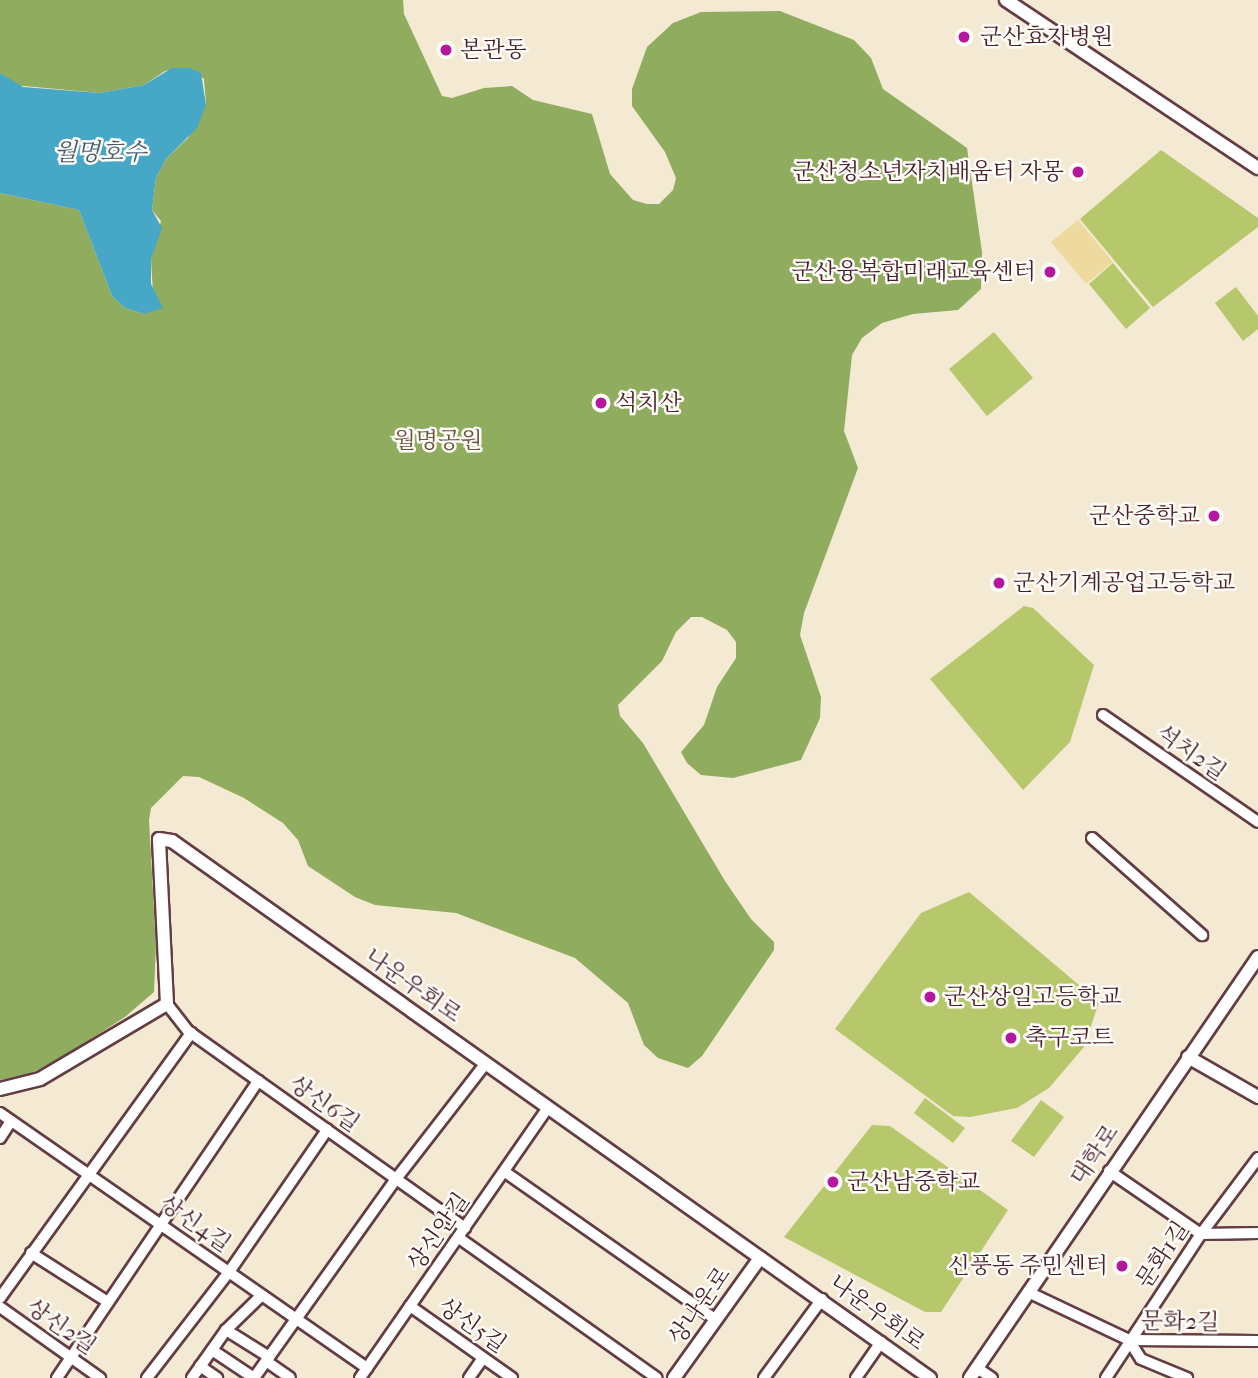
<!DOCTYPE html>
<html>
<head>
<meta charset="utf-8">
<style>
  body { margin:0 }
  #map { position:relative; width:1258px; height:1378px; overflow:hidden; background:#f4e9d2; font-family:"IM FELL French Canon","Noto Serif KR",serif }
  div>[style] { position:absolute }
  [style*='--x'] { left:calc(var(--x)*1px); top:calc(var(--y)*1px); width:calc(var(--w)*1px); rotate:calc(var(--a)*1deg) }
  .green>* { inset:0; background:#b6c86b }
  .forest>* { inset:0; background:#90ac5f }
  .sand>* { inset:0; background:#eeda9e }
  .water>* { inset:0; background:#47a7c6 }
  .roads { filter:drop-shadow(2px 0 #643d44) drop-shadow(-2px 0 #643d44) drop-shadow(0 2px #643d44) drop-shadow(0 -2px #643d44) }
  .street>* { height:10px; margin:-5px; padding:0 5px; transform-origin:5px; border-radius:5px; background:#fff }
  .secondary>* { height:12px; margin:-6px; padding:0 6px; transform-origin:6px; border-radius:6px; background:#fff }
  .dots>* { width:19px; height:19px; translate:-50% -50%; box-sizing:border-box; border:4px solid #fdfcf7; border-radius:50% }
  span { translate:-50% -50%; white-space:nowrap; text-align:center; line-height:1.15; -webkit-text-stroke:5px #fdfcf7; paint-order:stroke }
  .poi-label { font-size:23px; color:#4a1f2b }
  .left { translate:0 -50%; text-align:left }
  .right { translate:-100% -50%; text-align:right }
  .park-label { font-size:23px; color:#6a523e }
  .street-label { font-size:23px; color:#4a1f2b }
  .water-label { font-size:24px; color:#495c71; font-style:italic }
</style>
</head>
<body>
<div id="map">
  <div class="green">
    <i style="clip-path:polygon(1161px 150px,1258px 218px,1258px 227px,1153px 307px,1080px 219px)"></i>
    <i style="clip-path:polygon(1113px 263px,1150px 308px,1126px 329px,1089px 284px)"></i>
    <i style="clip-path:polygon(1236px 287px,1258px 316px,1258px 329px,1243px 341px,1215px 303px)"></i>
    <i style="clip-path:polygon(994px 332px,1033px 378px,987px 416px,949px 369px)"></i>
    <i style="clip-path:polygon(1024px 606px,1033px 608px,1094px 665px,1070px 742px,1023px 790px,930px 679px)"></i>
    <i style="clip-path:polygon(969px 892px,1099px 1002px,1084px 1047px,1049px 1088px,1017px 1108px,970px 1117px,953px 1116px,835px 1029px,921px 913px)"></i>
    <i style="clip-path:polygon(925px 1098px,965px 1128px,953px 1143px,914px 1113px)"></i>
    <i style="clip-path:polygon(1041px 1100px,1064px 1117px,1034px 1157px,1011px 1141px)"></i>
    <i style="clip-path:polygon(872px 1125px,890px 1126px,1008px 1210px,941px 1312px,925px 1312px,784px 1237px)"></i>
  </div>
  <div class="forest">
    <i style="clip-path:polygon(0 0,403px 0,404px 14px,442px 96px,452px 98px,484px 88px,512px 86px,533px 100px,592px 114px,610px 174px,633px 200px,647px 204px,659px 204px,673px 190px,676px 178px,665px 152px,632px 106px,632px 89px,647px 47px,673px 23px,701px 12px,780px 11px,854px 40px,871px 58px,883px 89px,967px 148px,982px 252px,981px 289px,958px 310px,913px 314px,882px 323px,862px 338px,852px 355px,844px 431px,858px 468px,804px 613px,800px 635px,821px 697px,820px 718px,801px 760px,733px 778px,701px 775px,687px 763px,681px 752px,704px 725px,717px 687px,736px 658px,736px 642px,727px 630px,702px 617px,691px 617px,676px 632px,662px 661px,618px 705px,620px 716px,643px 743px,725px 881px,751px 919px,774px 942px,774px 950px,702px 1056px,688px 1068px,658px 1058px,644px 1045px,628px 1003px,575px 958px,456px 913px,375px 905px,355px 897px,308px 866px,298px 840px,283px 823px,244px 798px,199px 777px,183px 776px,151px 808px,149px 820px,156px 945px,154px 992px,125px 1017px,58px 1060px,25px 1076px,0 1080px,0 193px,79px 210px,112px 296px,125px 308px,144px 314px,153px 294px,151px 259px,161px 221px,152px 210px,156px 178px,166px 159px,188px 138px,206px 104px,204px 79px,190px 68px,165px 71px,144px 85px,100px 93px,13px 85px,0 73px)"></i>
  </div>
  <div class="sand">
    <i style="clip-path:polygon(1078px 220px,1113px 262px,1086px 284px,1051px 242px)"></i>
  </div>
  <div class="water">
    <i style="clip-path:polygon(172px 68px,190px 68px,201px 73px,206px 105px,197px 128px,166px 159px,156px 178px,152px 210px,162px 228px,151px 259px,151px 284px,163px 308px,144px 314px,125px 308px,112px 296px,79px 210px,0 193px,0 73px,23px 87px,100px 93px,144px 85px)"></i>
  </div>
  <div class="roads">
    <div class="street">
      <i style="--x:1103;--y:715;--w:188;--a:34.6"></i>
      <i style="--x:1092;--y:838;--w:147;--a:41.4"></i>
      <i style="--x:167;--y:1004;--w:34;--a:52"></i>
      <i style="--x:188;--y:1031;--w:340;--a:35.4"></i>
      <i style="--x:0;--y:1113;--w:447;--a:34.8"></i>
      <i style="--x:0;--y:1138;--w:20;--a:-57"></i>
      <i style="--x:1109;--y:1171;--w:112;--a:34.4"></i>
      <i style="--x:1201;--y:1234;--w:57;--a:-1"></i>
      <i style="--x:505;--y:1172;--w:258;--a:35"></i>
      <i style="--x:459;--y:1238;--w:242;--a:35.3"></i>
      <i style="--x:31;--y:1253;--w:91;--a:32.5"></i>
      <i style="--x:1028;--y:1292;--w:112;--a:25.4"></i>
      <i style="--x:1129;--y:1340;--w:129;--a:0.4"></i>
      <i style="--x:0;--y:1298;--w:327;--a:-54.2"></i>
      <i style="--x:410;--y:1306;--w:125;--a:35.2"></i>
      <i style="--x:0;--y:1307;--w:123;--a:35.4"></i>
      <i style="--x:226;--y:1330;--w:50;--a:-44.2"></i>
      <i style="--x:1129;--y:1340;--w:22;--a:58"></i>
      <i style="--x:1141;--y:1359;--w:50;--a:22.4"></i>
      <i style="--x:212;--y:1350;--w:50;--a:33.7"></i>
      <i style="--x:266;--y:1361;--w:29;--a:35"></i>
      <i style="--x:200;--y:1366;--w:21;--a:35"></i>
      <i style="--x:977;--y:1368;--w:18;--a:34"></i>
      <i style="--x:57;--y:1378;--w:359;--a:-55.9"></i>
      <i style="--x:147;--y:1378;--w:134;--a:-52.3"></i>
      <i style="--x:229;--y:1272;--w:173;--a:-55.4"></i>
      <i style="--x:192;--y:1378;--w:59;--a:-54.7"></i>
      <i style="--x:226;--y:1330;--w:51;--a:32.1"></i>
      <i style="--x:254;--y:1378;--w:244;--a:-54.5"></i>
      <i style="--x:396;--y:1179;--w:147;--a:-52.2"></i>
      <i style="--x:360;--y:1378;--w:330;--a:-55.2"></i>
      <i style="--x:469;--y:1378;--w:24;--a:-55"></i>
      <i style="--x:764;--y:1378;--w:98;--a:-53.7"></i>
      <i style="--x:856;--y:1378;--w:44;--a:-55.2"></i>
      <i style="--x:1106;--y:1378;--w:173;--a:-56.6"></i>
      <i style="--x:1201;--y:1234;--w:95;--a:-53.1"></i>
    </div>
    <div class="secondary">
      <i style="--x:1006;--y:0;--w:303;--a:33.7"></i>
      <i style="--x:1188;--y:1057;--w:81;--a:29.7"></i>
      <i style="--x:0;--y:1089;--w:41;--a:-14"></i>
      <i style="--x:40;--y:1079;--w:147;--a:-30.6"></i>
      <i style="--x:167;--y:1004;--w:165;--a:-92.8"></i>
      <i style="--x:159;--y:839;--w:13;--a:9"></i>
      <i style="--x:172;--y:841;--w:929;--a:35.32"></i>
      <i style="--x:674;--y:1378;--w:148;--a:-54.4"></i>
      <i style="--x:970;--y:1378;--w:510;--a:-55.62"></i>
    </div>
  </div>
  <div class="dots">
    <i style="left:964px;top:37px;background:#b5179e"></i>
    <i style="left:446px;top:50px;background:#b5179e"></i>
    <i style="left:1078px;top:172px;background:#b5179e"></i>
    <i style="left:1050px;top:272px;background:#b5179e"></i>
    <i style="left:601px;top:403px;background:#b5179e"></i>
    <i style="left:1214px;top:516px;background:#b5179e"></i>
    <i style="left:999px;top:583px;background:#b5179e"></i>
    <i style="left:930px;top:997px;background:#b5179e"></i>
    <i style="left:1011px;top:1038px;background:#b5179e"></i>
    <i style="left:833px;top:1182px;background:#b5179e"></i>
    <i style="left:1122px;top:1266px;background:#b5179e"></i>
  </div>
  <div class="poi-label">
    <span class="left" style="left:980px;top:37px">군산효자병원</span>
    <span class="left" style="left:460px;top:50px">본관동</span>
    <span class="right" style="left:1064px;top:172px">군산청소년자치배움터 자몽</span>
    <span class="right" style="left:1036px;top:272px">군산융복합미래교육센터</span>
    <span class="left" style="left:615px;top:403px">석치산</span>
    <span class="right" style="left:1200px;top:516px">군산중학교</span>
    <span class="left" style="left:1013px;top:583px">군산기계공업고등학교</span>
    <span class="left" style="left:944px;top:997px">군산상일고등학교</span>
    <span class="left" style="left:1025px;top:1038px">축구코트</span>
    <span class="left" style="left:847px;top:1182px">군산남중학교</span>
    <span class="right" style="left:1108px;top:1266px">신풍동 주민센터</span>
  </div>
  <div class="park-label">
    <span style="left:438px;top:441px">월명공원</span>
  </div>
  <div class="street-label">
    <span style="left:1191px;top:753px;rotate:35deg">석치2길</span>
    <span style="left:413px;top:986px;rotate:35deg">나운우회로</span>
    <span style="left:324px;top:1104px;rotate:35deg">상신6길</span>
    <span style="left:1095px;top:1155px;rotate:-56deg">대학로</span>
    <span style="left:195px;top:1224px;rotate:35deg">상신4길</span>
    <span style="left:439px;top:1232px;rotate:-55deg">상신안길</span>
    <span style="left:1163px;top:1255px;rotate:-56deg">문화1길</span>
    <span style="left:700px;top:1306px;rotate:-55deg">상나운로</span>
    <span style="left:877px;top:1313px;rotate:36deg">나운우회로</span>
    <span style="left:1180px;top:1322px;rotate:1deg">문화2길</span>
    <span style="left:472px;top:1326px;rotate:35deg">상신5길</span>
    <span style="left:61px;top:1327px;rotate:35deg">상신2길</span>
  </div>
  <div class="water-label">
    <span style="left:100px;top:153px">월명호수</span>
  </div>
</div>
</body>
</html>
